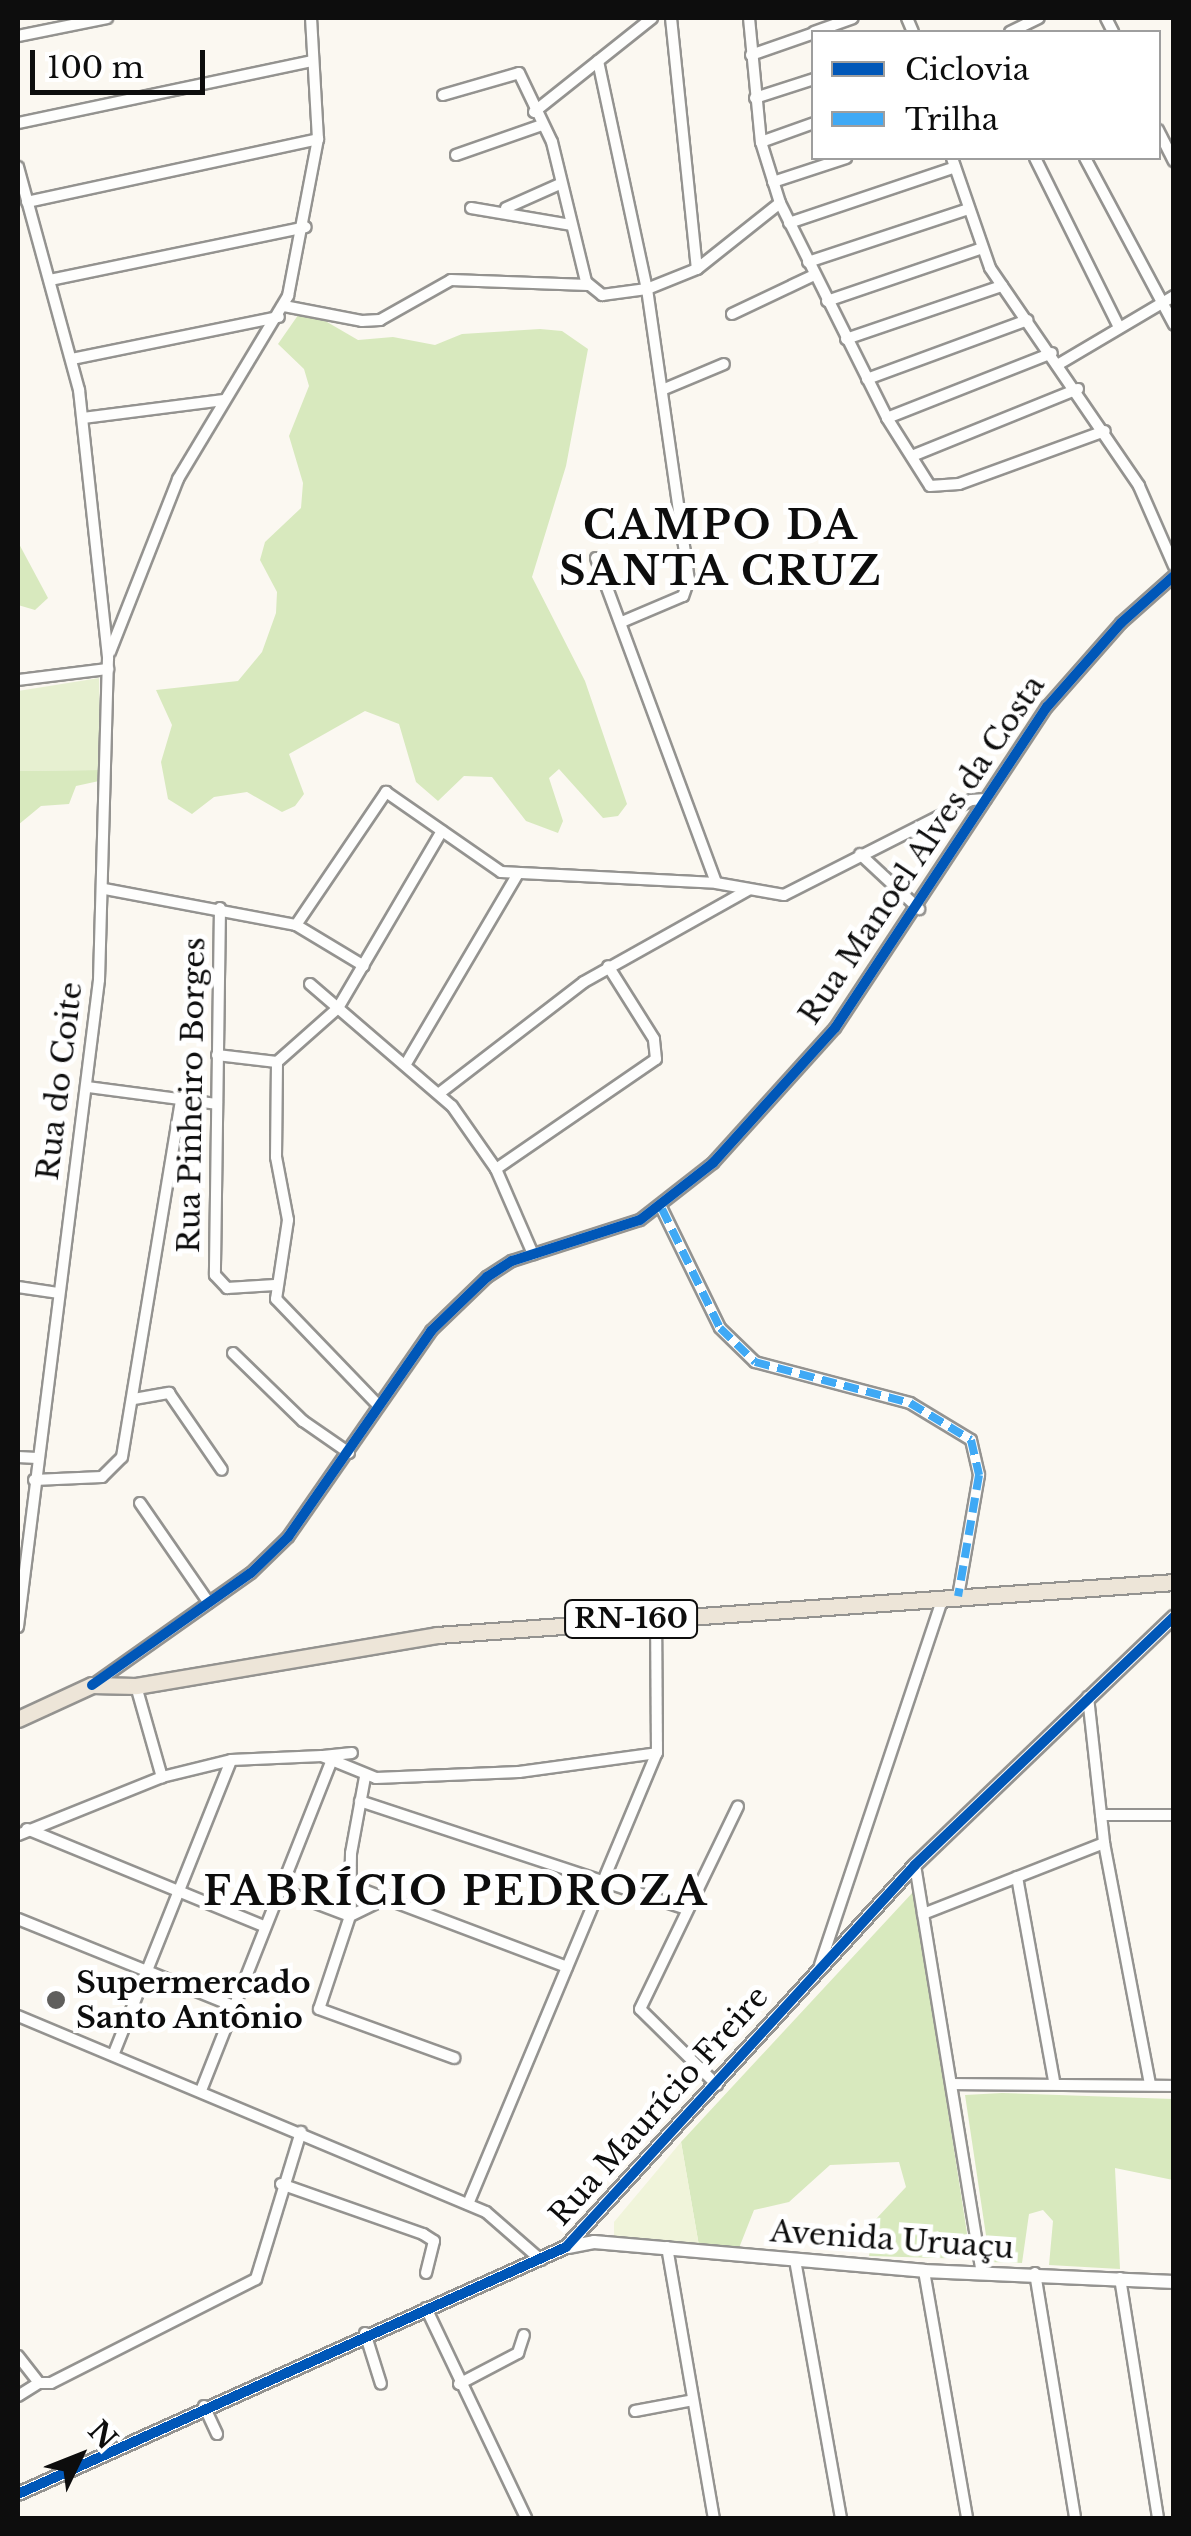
<!DOCTYPE html>
<html>
<head>
<meta charset="utf-8">
<style>
  body { margin:0 }
  #map { position:relative; width:1191px; height:2536px; overflow:hidden; background:#fbf8f1; font-family:"Libre Baskerville",serif }
  div>[style] { position:absolute }
  [style*='--x'] { left:calc(var(--x)*1px); top:calc(var(--y)*1px); width:calc(var(--w)*1px); rotate:calc(var(--a)*1deg) }
  .green>* { inset:0; background:#e7f0d1 }
  .forest>* { inset:0; background:#d8e9be }
  .pitch>* { inset:0; background:#f0f4da }
  .roads { filter:drop-shadow(2px 0 #949390) drop-shadow(-2px 0 #949390) drop-shadow(0 2px #949390) drop-shadow(0 -2px #949390) }
  .minor>* { height:10px; margin:-5px; padding:0 5px; transform-origin:5px; border-radius:5px; background:#fefefd }
  .tertiary>* { height:12px; margin:-6px; padding:0 6px; transform-origin:6px; border-radius:6px; background:#fefefd }
  .primary>* { height:15px; margin:-7.5px; padding:0 7.5px; transform-origin:7.5px; border-radius:7.5px; background:#ede5d8 }
  .quiet>* { height:8px; margin-top:-4px; transform-origin:0; background:repeating-linear-gradient(90deg,#3fa9f5 0 15px,transparent 0 23px) }
  .cycleway>* { height:10px; margin:-5px; padding:0 5px; transform-origin:5px; border-radius:5px; background:#0057b8 }
  .dots>* { width:28px; height:28px; translate:-50% -50%; box-sizing:border-box; border:5px solid #fff; border-radius:50% }
  span { translate:-50% -50%; white-space:nowrap; text-align:center; line-height:1.15; -webkit-text-stroke:10px #fff; paint-order:stroke }
  .shield-label span { padding:2px 8px; background:#fff; border:2px solid; border-radius:8px; -webkit-text-stroke-width:0 }
  .shield-label { font-size:28px; color:#0d0d0d; font-weight:700 }
  .street-label { font-size:30px; color:#0d0d0d }
  .poi-label { font-size:30px; color:#0d0d0d; font-weight:700 }
  .left { translate:0 -50%; text-align:left }
  .district-label { font-size:40px; color:#0d0d0d; font-weight:700; letter-spacing:2.5px }
  .frame { position:absolute; inset:0; border:20px solid #0d0d0d; pointer-events:none }
  .legend { position:absolute; left:811px; top:30px; width:350px; height:130px; box-sizing:border-box; background:#fff; border:2px solid #9e9e9e; margin:0; padding:12px 18px; list-style:none; font-size:30px; color:#0d0d0d }
  .legend li { display:flex; align-items:center; gap:20px; height:50px }
  .legend b { width:50px; border:2px solid #9e9e9e }
  .north { position:absolute; left:30px; top:2406px; width:100px; height:100px; -webkit-text-stroke:8px #fff; paint-order:stroke; rotate:47deg; font-size:28px; font-weight:700; line-height:40px; text-align:center; color:#0d0d0d }
  .north::after { content:''; display:block; margin:auto; width:35px; height:45px; background:#0d0d0d; clip-path:polygon(50% 0,100% 100%,50% 72%,0 100%) }
  .scale { position:absolute; left:30px; top:50px; width:175px; height:45px; box-sizing:border-box; border:5px solid #0d0d0d; border-top:0; padding-left:12px; font-size:30px; line-height:35px; white-space:nowrap; color:#0d0d0d; -webkit-text-stroke:8px #fff; paint-order:stroke }
</style>
</head>
<body>
<div id="map">
  <div class="green">
    <i style="clip-path:polygon(99px 678px,101px 770px,18px 771px,18px 691px)"></i>
  </div>
  <div class="forest">
    <i style="clip-path:polygon(303px 308px,358px 340px,393px 337px,435px 345px,462px 334px,540px 329px,562px 331px,588px 349px,566px 466px,532px 577px,585px 681px,627px 804px,618px 816px,603px 818px,559px 769px,549px 778px,563px 821px,558px 833px,526px 821px,492px 777px,464px 776px,438px 801px,416px 782px,399px 724px,365px 711px,289px 754px,304px 794px,295px 806px,282px 812px,247px 792px,214px 797px,192px 814px,168px 799px,161px 762px,172px 725px,156px 690px,238px 681px,262px 652px,276px 613px,277px 592px,260px 560px,265px 542px,301px 508px,303px 483px,289px 436px,309px 386px,304px 369px,278px 344px)"></i>
    <i style="clip-path:polygon(18px 542px,48px 598px,35px 610px,18px 605px)"></i>
    <i style="clip-path:polygon(101px 770px,99px 781px,76px 786px,69px 804px,41px 806px,18px 825px,18px 771px)"></i>
    <i style="clip-path:polygon(914px 1891px,971px 2259px,869px 2256px,876px 2219px,906px 2187px,899px 2162px,830px 2165px,789px 2202px,754px 2210px,739px 2248px,699px 2246px,681px 2142px)"></i>
    <i style="clip-path:polygon(1002px 2093px,1173px 2099px,1173px 2180px,1115px 2168px,1120px 2269px,1049px 2265px,1053px 2221px,1043px 2210px,1029px 2214px,1022px 2263px,990px 2262px,965px 2095px)"></i>
  </div>
  <div class="pitch">
    <i style="clip-path:polygon(681px 2142px,699px 2246px,614px 2239px,614px 2222px)"></i>
  </div>
  <div class="roads">
    <div class="minor">
      <i style="--x:671;--y:18;--w:252;--a:84.1"></i>
      <i style="--x:749;--y:18;--w:125;--a:84.5"></i>
      <i style="--x:761;--y:142;--w:64;--a:72.7"></i>
      <i style="--x:780;--y:203;--w:240;--a:63.5"></i>
      <i style="--x:887;--y:418;--w:80;--a:57.7"></i>
      <i style="--x:930;--y:486;--w:29;--a:-4"></i>
      <i style="--x:959;--y:484;--w:155;--a:-20"></i>
      <i style="--x:907;--y:18;--w:15;--a:67"></i>
      <i style="--x:1106;--y:18;--w:16;--a:63"></i>
      <i style="--x:814;--y:32;--w:41;--a:-19.7"></i>
      <i style="--x:1010;--y:32;--w:32;--a:-26"></i>
      <i style="--x:18;--y:36;--w:91;--a:-11.4"></i>
      <i style="--x:751;--y:55;--w:67;--a:-19.2"></i>
      <i style="--x:598;--y:61;--w:233;--a:77.9"></i>
      <i style="--x:647;--y:289;--w:293;--a:81.8"></i>
      <i style="--x:689;--y:579;--w:18;--a:109"></i>
      <i style="--x:683;--y:596;--w:64;--a:157"></i>
      <i style="--x:443;--y:95;--w:79;--a:-16.1"></i>
      <i style="--x:519;--y:73;--w:76;--a:64.4"></i>
      <i style="--x:552;--y:142;--w:144;--a:76.3"></i>
      <i style="--x:586;--y:282;--w:21;--a:39"></i>
      <i style="--x:602;--y:295;--w:45;--a:-7.6"></i>
      <i style="--x:647;--y:289;--w:54;--a:-21.8"></i>
      <i style="--x:697;--y:269;--w:106;--a:-38.5"></i>
      <i style="--x:755;--y:98;--w:62;--a:-17.9"></i>
      <i style="--x:534;--y:112;--w:151;--a:-38.5"></i>
      <i style="--x:18;--y:123;--w:301;--a:-11.9"></i>
      <i style="--x:1158;--y:130;--w:35;--a:63"></i>
      <i style="--x:761;--y:142;--w:56;--a:-19.7"></i>
      <i style="--x:456;--y:155;--w:91;--a:-19.2"></i>
      <i style="--x:952;--y:158;--w:116;--a:70.9"></i>
      <i style="--x:990;--y:268;--w:264;--a:55.6"></i>
      <i style="--x:1139;--y:486;--w:87;--a:66.4"></i>
      <i style="--x:1035;--y:158;--w:189;--a:63.6"></i>
      <i style="--x:1085;--y:158;--w:189;--a:61.9"></i>
      <i style="--x:18;--y:167;--w:231;--a:74.7"></i>
      <i style="--x:79;--y:390;--w:270;--a:83.8"></i>
      <i style="--x:108;--y:658;--w:322;--a:91.6"></i>
      <i style="--x:99;--y:980;--w:652;--a:97.14"></i>
      <i style="--x:773;--y:182;--w:77;--a:-18.2"></i>
      <i style="--x:27;--y:202;--w:298;--a:-12.2"></i>
      <i style="--x:471;--y:208;--w:101;--a:9.6"></i>
      <i style="--x:506;--y:208;--w:59;--a:-24"></i>
      <i style="--x:789;--y:223;--w:175;--a:-18.6"></i>
      <i style="--x:808;--y:262;--w:169;--a:-18.3"></i>
      <i style="--x:50;--y:280;--w:261;--a:-11.7"></i>
      <i style="--x:827;--y:301;--w:162;--a:-18.8"></i>
      <i style="--x:284;--y:306;--w:79;--a:10.9"></i>
      <i style="--x:362;--y:321;--w:18;--a:-3"></i>
      <i style="--x:380;--y:320;--w:81;--a:-29.4"></i>
      <i style="--x:451;--y:280;--w:137;--a:2.1"></i>
      <i style="--x:732;--y:314;--w:91;--a:-25.4"></i>
      <i style="--x:846;--y:339;--w:165;--a:-18.8"></i>
      <i style="--x:72;--y:359;--w:211;--a:-11.5"></i>
      <i style="--x:1059;--y:364;--w:134;--a:-30.6"></i>
      <i style="--x:867;--y:379;--w:171;--a:-20.2"></i>
      <i style="--x:662;--y:390;--w:67;--a:-22.8"></i>
      <i style="--x:83;--y:418;--w:142;--a:-7.3"></i>
      <i style="--x:887;--y:418;--w:177;--a:-21.5"></i>
      <i style="--x:912;--y:456;--w:179;--a:-22"></i>
      <i style="--x:596;--y:558;--w:346;--a:69.7"></i>
      <i style="--x:110;--y:652;--w:186;--a:-68.5"></i>
      <i style="--x:178;--y:479;--w:214;--a:-59"></i>
      <i style="--x:288;--y:296;--w:160;--a:-79.2"></i>
      <i style="--x:318;--y:139;--w:121;--a:-93.3"></i>
      <i style="--x:18;--y:680;--w:91;--a:-7"></i>
      <i style="--x:860;--y:854;--w:81;--a:43"></i>
      <i style="--x:105;--y:889;--w:194;--a:10.7"></i>
      <i style="--x:296;--y:925;--w:79;--a:31.1"></i>
      <i style="--x:220;--y:908;--w:367;--a:90.8"></i>
      <i style="--x:215;--y:1275;--w:18;--a:47"></i>
      <i style="--x:227;--y:1288;--w:48;--a:-3.6"></i>
      <i style="--x:296;--y:925;--w:161;--a:-55.9"></i>
      <i style="--x:386;--y:792;--w:140;--a:34.8"></i>
      <i style="--x:501;--y:872;--w:215;--a:2.9"></i>
      <i style="--x:716;--y:883;--w:69;--a:10"></i>
      <i style="--x:784;--y:895;--w:210;--a:-26.9"></i>
      <i style="--x:971;--y:800;--w:15;--a:-4"></i>
      <i style="--x:310;--y:984;--w:187;--a:40.7"></i>
      <i style="--x:452;--y:1106;--w:77;--a:55.1"></i>
      <i style="--x:496;--y:1169;--w:93;--a:66.5"></i>
      <i style="--x:217;--y:1055;--w:60;--a:6.7"></i>
      <i style="--x:277;--y:1062;--w:81;--a:-41.5"></i>
      <i style="--x:338;--y:1008;--w:205;--a:-59.6"></i>
      <i style="--x:277;--y:1062;--w:95;--a:90.6"></i>
      <i style="--x:276;--y:1157;--w:64;--a:79.2"></i>
      <i style="--x:288;--y:1220;--w:80;--a:98.6"></i>
      <i style="--x:276;--y:1299;--w:147;--a:46.1"></i>
      <i style="--x:407;--y:1062;--w:217;--a:-59.5"></i>
      <i style="--x:88;--y:1087;--w:130;--a:7.5"></i>
      <i style="--x:441;--y:1092;--w:180;--a:-37.6"></i>
      <i style="--x:584;--y:982;--w:188;--a:-29.3"></i>
      <i style="--x:496;--y:1169;--w:194;--a:-34.5"></i>
      <i style="--x:656;--y:1059;--w:20;--a:-96"></i>
      <i style="--x:654;--y:1039;--w:86;--a:-122.2"></i>
      <i style="--x:662;--y:1209;--w:132;--a:64"></i>
      <i style="--x:720;--y:1328;--w:49;--a:44.2"></i>
      <i style="--x:755;--y:1362;--w:160;--a:14.8"></i>
      <i style="--x:910;--y:1403;--w:71;--a:31.2"></i>
      <i style="--x:971;--y:1440;--w:36;--a:77"></i>
      <i style="--x:979;--y:1475;--w:123;--a:99.8"></i>
      <i style="--x:18;--y:1287;--w:40;--a:8.5"></i>
      <i style="--x:233;--y:1353;--w:98;--a:44.2"></i>
      <i style="--x:303;--y:1421;--w:56;--a:34.8"></i>
      <i style="--x:134;--y:1399;--w:36;--a:-10"></i>
      <i style="--x:169;--y:1393;--w:93;--a:55.5"></i>
      <i style="--x:18;--y:1457;--w:19;--a:3"></i>
      <i style="--x:34;--y:1480;--w:68;--a:-2.5"></i>
      <i style="--x:102;--y:1477;--w:28;--a:-45"></i>
      <i style="--x:122;--y:1457;--w:361;--a:-80.6"></i>
      <i style="--x:140;--y:1503;--w:121;--a:55.4"></i>
      <i style="--x:94;--y:1684;--w:192;--a:-35.3"></i>
      <i style="--x:251;--y:1573;--w:52;--a:-44.2"></i>
      <i style="--x:288;--y:1537;--w:251;--a:-55.2"></i>
      <i style="--x:431;--y:1331;--w:78;--a:-44"></i>
      <i style="--x:487;--y:1277;--w:30;--a:-33"></i>
      <i style="--x:512;--y:1261;--w:134;--a:-17.8"></i>
      <i style="--x:640;--y:1220;--w:93;--a:-38"></i>
      <i style="--x:713;--y:1163;--w:182;--a:-47.9"></i>
      <i style="--x:835;--y:1028;--w:385;--a:-56.6"></i>
      <i style="--x:1047;--y:707;--w:112;--a:-48.6"></i>
      <i style="--x:1121;--y:623;--w:71;--a:-41.6"></i>
      <i style="--x:136;--y:1686;--w:95;--a:74.1"></i>
      <i style="--x:1088;--y:1697;--w:147;--a:83.7"></i>
      <i style="--x:1104;--y:1843;--w:246;--a:79.2"></i>
      <i style="--x:323;--y:1756;--w:29;--a:-6"></i>
      <i style="--x:365;--y:1777;--w:77;--a:100.4"></i>
      <i style="--x:351;--y:1853;--w:63;--a:90.9"></i>
      <i style="--x:350;--y:1916;--w:98;--a:108.4"></i>
      <i style="--x:319;--y:2009;--w:144;--a:19.9"></i>
      <i style="--x:360;--y:1801;--w:343;--a:18.3"></i>
      <i style="--x:1101;--y:1815;--w:73;--a:0"></i>
      <i style="--x:27;--y:1829;--w:256;--a:22.3"></i>
      <i style="--x:18;--y:1835;--w:155;--a:-21.9"></i>
      <i style="--x:162;--y:1777;--w:71;--a:-13.8"></i>
      <i style="--x:231;--y:1760;--w:91;--a:-2.5"></i>
      <i style="--x:322;--y:1756;--w:58;--a:22.2"></i>
      <i style="--x:376;--y:1778;--w:143;--a:-2.4"></i>
      <i style="--x:519;--y:1772;--w:139;--a:-7.8"></i>
      <i style="--x:915;--y:1865;--w:414;--a:80.7"></i>
      <i style="--x:1017;--y:1877;--w:206;--a:79.7"></i>
      <i style="--x:350;--y:1885;--w:232;--a:20.7"></i>
      <i style="--x:279;--y:1889;--w:76;--a:20.8"></i>
      <i style="--x:350;--y:1916;--w:46;--a:-26"></i>
      <i style="--x:923;--y:1914;--w:194;--a:-21.4"></i>
      <i style="--x:18;--y:1919;--w:232;--a:22"></i>
      <i style="--x:820;--y:1965;--w:387;--a:-71.5"></i>
      <i style="--x:18;--y:2016;--w:507;--a:22.72"></i>
      <i style="--x:486;--y:2212;--w:73;--a:41.1"></i>
      <i style="--x:114;--y:2053;--w:315;--a:-68.2"></i>
      <i style="--x:952;--y:2084;--w:222;--a:0.5"></i>
      <i style="--x:717;--y:2085;--w:108;--a:-135.4"></i>
      <i style="--x:640;--y:2009;--w:225;--a:-64.2"></i>
      <i style="--x:202;--y:2088;--w:351;--a:-68.4"></i>
      <i style="--x:281;--y:2184;--w:151;--a:19.4"></i>
      <i style="--x:423;--y:2234;--w:13;--a:32"></i>
      <i style="--x:434;--y:2241;--w:33;--a:104"></i>
      <i style="--x:468;--y:2204;--w:489;--a:-67.3"></i>
      <i style="--x:657;--y:1753;--w:135;--a:-90.4"></i>
      <i style="--x:667;--y:2247;--w:275;--a:80.2"></i>
      <i style="--x:795;--y:2260;--w:262;--a:79.9"></i>
      <i style="--x:924;--y:2271;--w:251;--a:80.1"></i>
      <i style="--x:1035;--y:2273;--w:248;--a:80.7"></i>
      <i style="--x:1120;--y:2278;--w:243;--a:81"></i>
      <i style="--x:426;--y:2308;--w:233;--a:64.5"></i>
      <i style="--x:365;--y:2333;--w:53;--a:72.6"></i>
      <i style="--x:18;--y:2356;--w:34;--a:52"></i>
      <i style="--x:39;--y:2383;--w:12;--a:0"></i>
      <i style="--x:51;--y:2383;--w:230;--a:-26.9"></i>
      <i style="--x:256;--y:2279;--w:154;--a:-73"></i>
      <i style="--x:459;--y:2384;--w:67;--a:-27.7"></i>
      <i style="--x:518;--y:2353;--w:19;--a:-72"></i>
      <i style="--x:18;--y:2396;--w:25;--a:-32"></i>
      <i style="--x:204;--y:2406;--w:31;--a:65"></i>
      <i style="--x:635;--y:2411;--w:59;--a:-10.7"></i>
    </div>
    <div class="tertiary">
      <i style="--x:568;--y:2247;--w:26;--a:-11"></i>
      <i style="--x:594;--y:2242;--w:331;--a:5"></i>
      <i style="--x:924;--y:2271;--w:250;--a:2.5"></i>
      <i style="--x:18;--y:2494;--w:601;--a:-24.26"></i>
      <i style="--x:566;--y:2247;--w:517;--a:-47.58"></i>
      <i style="--x:915;--y:1865;--w:359;--a:-43.8"></i>
    </div>
    <div class="primary">
      <i style="--x:18;--y:1719;--w:81;--a:-24.7"></i>
      <i style="--x:92;--y:1685;--w:44;--a:1.3"></i>
      <i style="--x:136;--y:1686;--w:305;--a:-9.6"></i>
      <i style="--x:437;--y:1635;--w:739;--a:-4.11"></i>
    </div>
  </div>
  <div class="quiet">
    <i style="--x:662;--y:1209;--w:132;--a:64"></i>
    <i style="--x:720;--y:1328;--w:49;--a:44.2"></i>
    <i style="--x:755;--y:1362;--w:160;--a:14.8"></i>
    <i style="--x:910;--y:1403;--w:71;--a:31.2"></i>
    <i style="--x:971;--y:1440;--w:36;--a:77"></i>
    <i style="--x:979;--y:1475;--w:123;--a:99.8"></i>
  </div>
  <div class="cycleway">
    <i style="--x:92;--y:1685;--w:194;--a:-35.2"></i>
    <i style="--x:251;--y:1573;--w:52;--a:-44.2"></i>
    <i style="--x:288;--y:1537;--w:251;--a:-55.2"></i>
    <i style="--x:431;--y:1331;--w:78;--a:-44"></i>
    <i style="--x:487;--y:1277;--w:30;--a:-33"></i>
    <i style="--x:512;--y:1261;--w:134;--a:-17.8"></i>
    <i style="--x:640;--y:1220;--w:93;--a:-38"></i>
    <i style="--x:713;--y:1163;--w:182;--a:-47.9"></i>
    <i style="--x:835;--y:1028;--w:385;--a:-56.6"></i>
    <i style="--x:1047;--y:707;--w:112;--a:-48.6"></i>
    <i style="--x:1121;--y:623;--w:71;--a:-41.6"></i>
    <i style="--x:18;--y:2494;--w:601;--a:-24.26"></i>
    <i style="--x:566;--y:2247;--w:517;--a:-47.58"></i>
    <i style="--x:915;--y:1865;--w:359;--a:-43.8"></i>
  </div>
  <div class="dots">
    <i style="left:56px;top:2000px;background:#605f5d"></i>
  </div>
  <div class="shield-label">
    <span style="left:631px;top:1619px">RN-160</span>
  </div>
  <div class="street-label">
    <span style="left:922px;top:850px;rotate:-56deg">Rua Manoel Alves da Costa</span>
    <span style="left:60px;top:1081px;rotate:-83deg">Rua do Coite</span>
    <span style="left:192px;top:1095px;rotate:-89deg">Rua Pinheiro Borges</span>
    <span style="left:659px;top:2106px;rotate:-48deg">Rua Maurício Freire</span>
    <span style="left:892px;top:2240px;rotate:4deg">Avenida Uruaçu</span>
  </div>
  <div class="poi-label">
    <span class="left" style="left:76px;top:2000px">Supermercado<br>Santo Antônio</span>
  </div>
  <div class="district-label">
    <span style="left:721px;top:548px">CAMPO DA<br>SANTA CRUZ</span>
    <span style="left:456px;top:1891px">FABRÍCIO PEDROZA</span>
  </div>
  <div class="frame"></div>
  <ul class="legend">
  <li><b style="height:12px;background:#0057b8"></b>Ciclovia</li>
  <li><b style="height:12px;background:#3fa9f5"></b>Trilha</li>
  </ul>
  <div class="north">N</div>
  <div class="scale">100 m</div>
</div>
</body>
</html>
